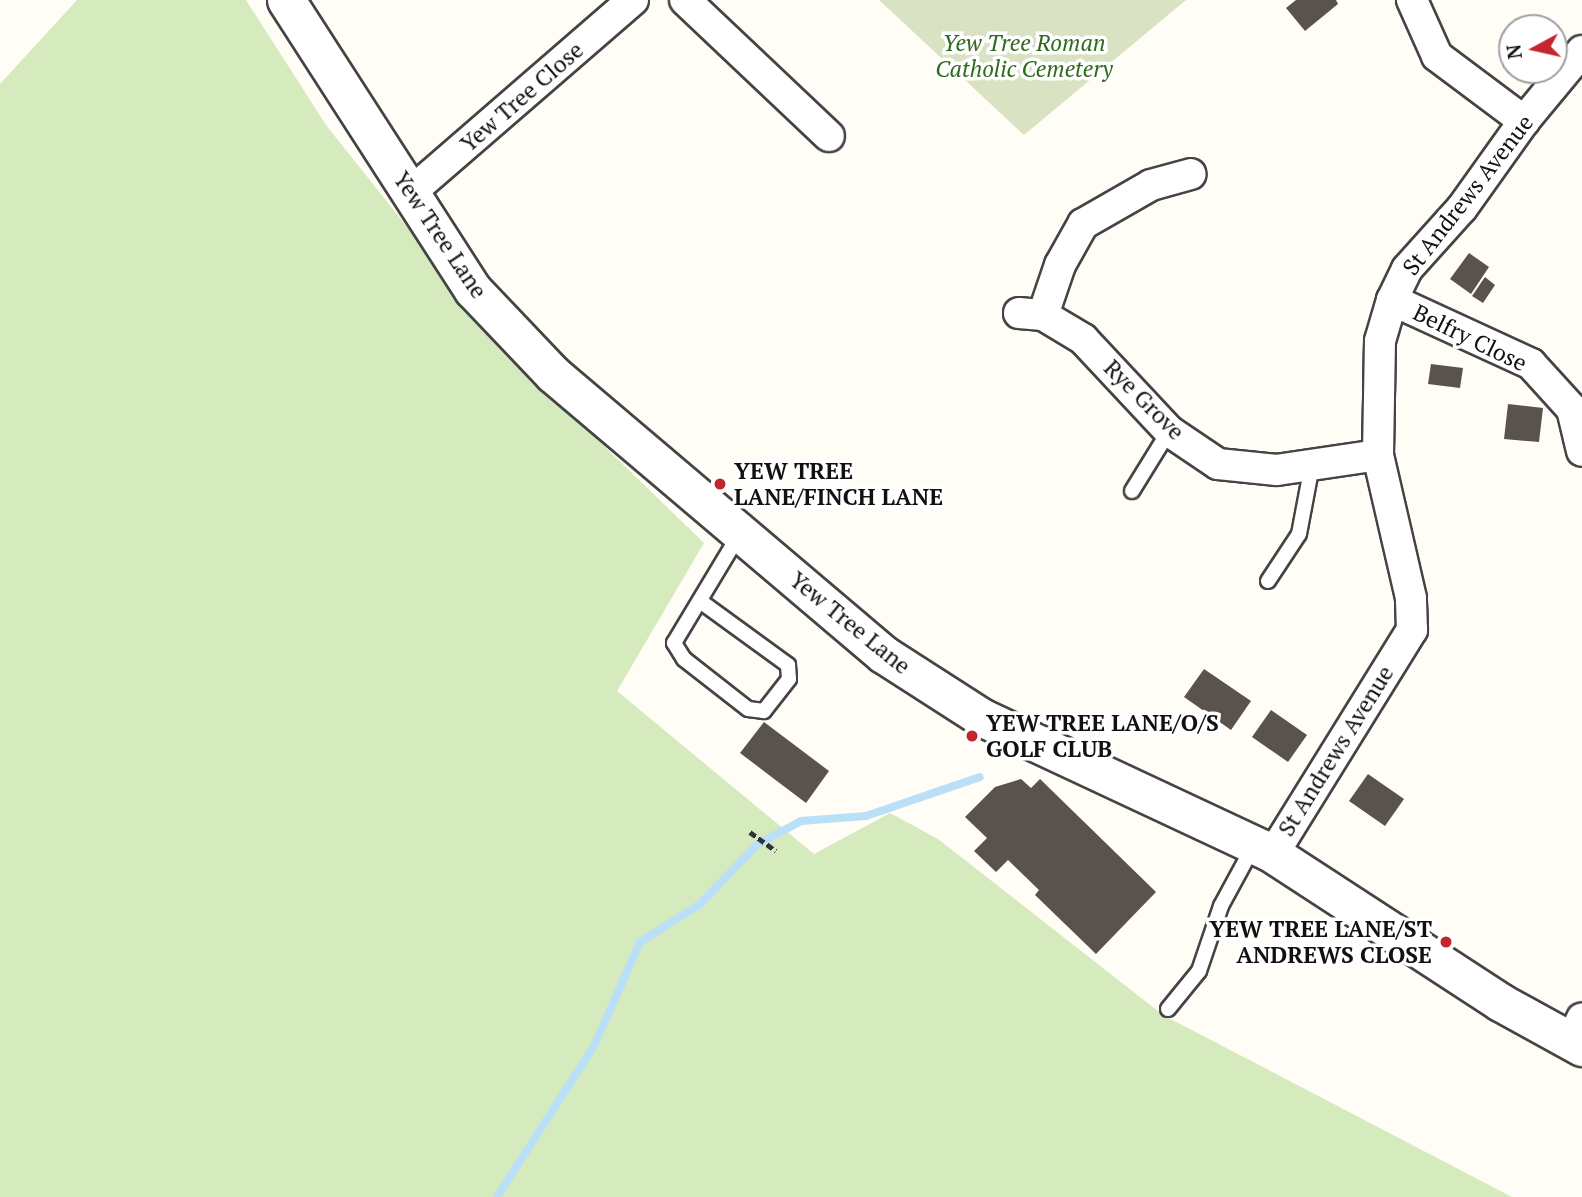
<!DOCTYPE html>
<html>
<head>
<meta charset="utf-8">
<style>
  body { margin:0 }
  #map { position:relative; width:1582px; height:1197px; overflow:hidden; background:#fffdf5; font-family:"PT Serif",serif }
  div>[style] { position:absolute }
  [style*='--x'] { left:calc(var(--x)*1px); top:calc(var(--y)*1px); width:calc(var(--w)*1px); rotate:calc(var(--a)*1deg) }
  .green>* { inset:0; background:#d5ebbd }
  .cemetery>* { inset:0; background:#d9e3c4 }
  .stream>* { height:8px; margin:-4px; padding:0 4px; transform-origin:4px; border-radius:4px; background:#b9e0f7 }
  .building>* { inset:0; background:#5a524d }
  .path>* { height:4.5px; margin-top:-2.25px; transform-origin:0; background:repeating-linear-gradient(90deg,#333 0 7px,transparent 0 10.5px) }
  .roads { filter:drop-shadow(2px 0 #444) drop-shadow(-2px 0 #444) drop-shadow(0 2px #444) drop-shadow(0 -2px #444) }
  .service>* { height:14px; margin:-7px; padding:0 7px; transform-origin:7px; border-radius:7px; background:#fff }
  .minor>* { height:30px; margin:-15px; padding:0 15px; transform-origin:15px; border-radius:15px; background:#fff }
  .tertiary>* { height:37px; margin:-18.5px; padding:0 18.5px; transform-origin:18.5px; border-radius:18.5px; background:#fff }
  .dots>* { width:19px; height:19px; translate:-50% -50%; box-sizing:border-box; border:4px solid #fff; border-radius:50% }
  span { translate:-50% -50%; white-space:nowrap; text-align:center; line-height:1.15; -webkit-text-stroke:7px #fff; paint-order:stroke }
  .park-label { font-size:23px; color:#2f6b1f; font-style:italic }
  .street-label { font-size:23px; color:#111 }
  .poi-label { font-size:23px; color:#111; font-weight:700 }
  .left { translate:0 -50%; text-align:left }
  .right { translate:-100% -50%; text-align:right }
  .north { position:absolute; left:1498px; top:14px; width:70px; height:70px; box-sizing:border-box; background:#fff; border:2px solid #a0a0a0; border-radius:50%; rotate:262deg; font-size:19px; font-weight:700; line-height:28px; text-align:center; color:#111 }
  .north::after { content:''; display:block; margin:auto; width:24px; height:32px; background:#c4262e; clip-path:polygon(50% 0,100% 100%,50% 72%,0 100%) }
</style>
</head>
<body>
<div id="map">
  <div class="green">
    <i style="clip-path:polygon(77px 0,246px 0,326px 125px,506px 351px,704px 543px,617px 691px,814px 854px,890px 813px,938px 839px,1163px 1015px,1512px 1197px,0 1197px,0 84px)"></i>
  </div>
  <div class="cemetery">
    <i style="clip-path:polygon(879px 0,1186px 0,1024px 135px)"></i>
  </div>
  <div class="stream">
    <i style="--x:497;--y:1197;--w:179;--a:-57.3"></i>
    <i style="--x:594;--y:1046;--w:114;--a:-66.1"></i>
    <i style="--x:640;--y:942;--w:71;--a:-32.3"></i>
    <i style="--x:700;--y:904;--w:83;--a:-46"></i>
    <i style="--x:758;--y:844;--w:49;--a:-28.1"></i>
    <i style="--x:801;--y:821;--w:65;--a:-4.4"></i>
    <i style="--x:866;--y:816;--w:120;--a:-18.9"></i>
  </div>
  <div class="building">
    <i style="clip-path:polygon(1296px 0,1336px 0,1338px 4px,1305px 31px,1286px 8px)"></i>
    <i style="clip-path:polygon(1469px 253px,1489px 267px,1471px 294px,1450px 279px)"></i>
    <i style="clip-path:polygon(1485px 277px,1495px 285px,1483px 303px,1472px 296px)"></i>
    <i style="clip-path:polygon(1431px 364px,1463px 368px,1460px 388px,1428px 384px)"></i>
    <i style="clip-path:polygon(1508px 404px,1543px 408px,1539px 442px,1504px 439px)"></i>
    <i style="clip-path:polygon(1204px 669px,1251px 701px,1231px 730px,1184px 697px)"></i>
    <i style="clip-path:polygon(1271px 710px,1307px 735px,1288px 762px,1252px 737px)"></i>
    <i style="clip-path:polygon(764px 722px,829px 771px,806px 803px,740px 753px)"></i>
    <i style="clip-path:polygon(1368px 774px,1404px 799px,1385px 826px,1349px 801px)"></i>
    <i style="clip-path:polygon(1021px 779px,1031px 788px,1040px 779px,1156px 892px,1096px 954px,1035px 895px,1039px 890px,1008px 860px,996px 872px,974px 851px,987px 838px,965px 817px,995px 787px)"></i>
  </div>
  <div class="path">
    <i style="--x:750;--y:832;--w:32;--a:36"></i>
  </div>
  <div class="roads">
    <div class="service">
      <i style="--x:1132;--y:491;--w:70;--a:-58.3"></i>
      <i style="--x:1268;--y:581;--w:56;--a:-56.6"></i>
      <i style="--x:1299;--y:534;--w:70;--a:-79.3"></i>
      <i style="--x:700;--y:601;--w:109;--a:36"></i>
      <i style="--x:788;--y:665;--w:14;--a:86"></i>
      <i style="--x:789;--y:679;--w:41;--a:128"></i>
      <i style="--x:764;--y:711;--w:16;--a:-173"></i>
      <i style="--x:748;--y:709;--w:81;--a:-142"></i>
      <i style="--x:684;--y:659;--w:19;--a:-122"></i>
      <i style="--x:674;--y:643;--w:128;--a:-59"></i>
      <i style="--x:1168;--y:1009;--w:49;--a:-50.8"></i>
      <i style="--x:1199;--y:971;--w:69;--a:-71.3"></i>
      <i style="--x:1221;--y:906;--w:69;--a:-61.6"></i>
    </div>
    <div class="minor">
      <i style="--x:685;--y:0;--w:198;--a:43.4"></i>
      <i style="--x:1412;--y:0;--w:61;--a:65.9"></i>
      <i style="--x:1437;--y:56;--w:109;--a:36.8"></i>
      <i style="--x:410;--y:193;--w:295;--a:-40.9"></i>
      <i style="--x:1392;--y:300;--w:153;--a:24.7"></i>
      <i style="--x:1531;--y:364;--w:61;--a:47.7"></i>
      <i style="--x:1572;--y:409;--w:43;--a:76.6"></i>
      <i style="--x:1019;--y:313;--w:24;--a:5"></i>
      <i style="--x:1043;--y:315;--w:47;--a:31"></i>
      <i style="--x:1083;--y:339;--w:126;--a:46.9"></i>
      <i style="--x:1169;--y:431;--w:59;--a:34"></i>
      <i style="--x:1218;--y:464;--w:59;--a:5.8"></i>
      <i style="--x:1277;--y:470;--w:102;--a:-8.4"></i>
      <i style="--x:1043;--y:315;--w:53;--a:-71.2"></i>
      <i style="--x:1060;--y:265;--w:47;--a:-60.7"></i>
      <i style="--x:1083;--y:224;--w:78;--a:-29.8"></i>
      <i style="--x:1151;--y:185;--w:41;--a:-15.4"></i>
      <i style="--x:1273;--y:854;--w:264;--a:-58.2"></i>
      <i style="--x:1412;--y:630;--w:32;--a:-92"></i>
      <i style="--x:1411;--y:598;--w:147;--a:-103"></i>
      <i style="--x:1378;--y:455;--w:114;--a:-89"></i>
      <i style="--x:1380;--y:341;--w:43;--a:-73.7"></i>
      <i style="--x:1392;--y:300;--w:34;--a:-64"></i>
      <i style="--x:1407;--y:269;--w:82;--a:-48"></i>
      <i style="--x:1462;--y:208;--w:107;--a:-54.5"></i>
      <i style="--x:1524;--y:121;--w:91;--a:-50.4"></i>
      <i style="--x:1571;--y:1042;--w:26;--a:-65"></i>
    </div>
    <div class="tertiary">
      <i style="--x:286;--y:0;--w:345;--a:57.2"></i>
      <i style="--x:473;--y:290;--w:116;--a:46.4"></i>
      <i style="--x:553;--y:374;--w:433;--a:40.3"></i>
      <i style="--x:883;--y:654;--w:117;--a:32.7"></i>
      <i style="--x:981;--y:717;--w:323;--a:25.1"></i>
      <i style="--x:1273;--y:854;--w:271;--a:33.1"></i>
      <i style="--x:1500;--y:1002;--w:94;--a:28.8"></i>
    </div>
  </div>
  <div class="dots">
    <i style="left:720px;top:484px;background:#c4262e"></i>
    <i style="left:972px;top:736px;background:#c4262e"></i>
    <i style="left:1446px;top:942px;background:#c4262e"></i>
  </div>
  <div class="park-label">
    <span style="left:1024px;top:56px">Yew Tree Roman<br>Catholic Cemetery</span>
  </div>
  <div class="street-label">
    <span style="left:522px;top:97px;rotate:-41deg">Yew Tree Close</span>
    <span style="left:1468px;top:195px;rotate:-52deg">St Andrews Avenue</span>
    <span style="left:440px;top:235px;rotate:56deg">Yew Tree Lane</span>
    <span style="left:1470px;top:338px;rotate:26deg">Belfry Close</span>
    <span style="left:1144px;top:400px;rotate:45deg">Rye Grove</span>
    <span style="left:850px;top:623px;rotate:39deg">Yew Tree Lane</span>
    <span style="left:1336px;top:751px;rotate:-58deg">St Andrews Avenue</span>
  </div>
  <div class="poi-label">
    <span class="left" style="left:734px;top:484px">YEW TREE<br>LANE/FINCH LANE</span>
    <span class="left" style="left:986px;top:736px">YEW TREE LANE/O/S<br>GOLF CLUB</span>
    <span class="right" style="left:1432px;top:942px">YEW TREE LANE/ST<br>ANDREWS CLOSE</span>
  </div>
  <div class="north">N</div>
</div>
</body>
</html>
